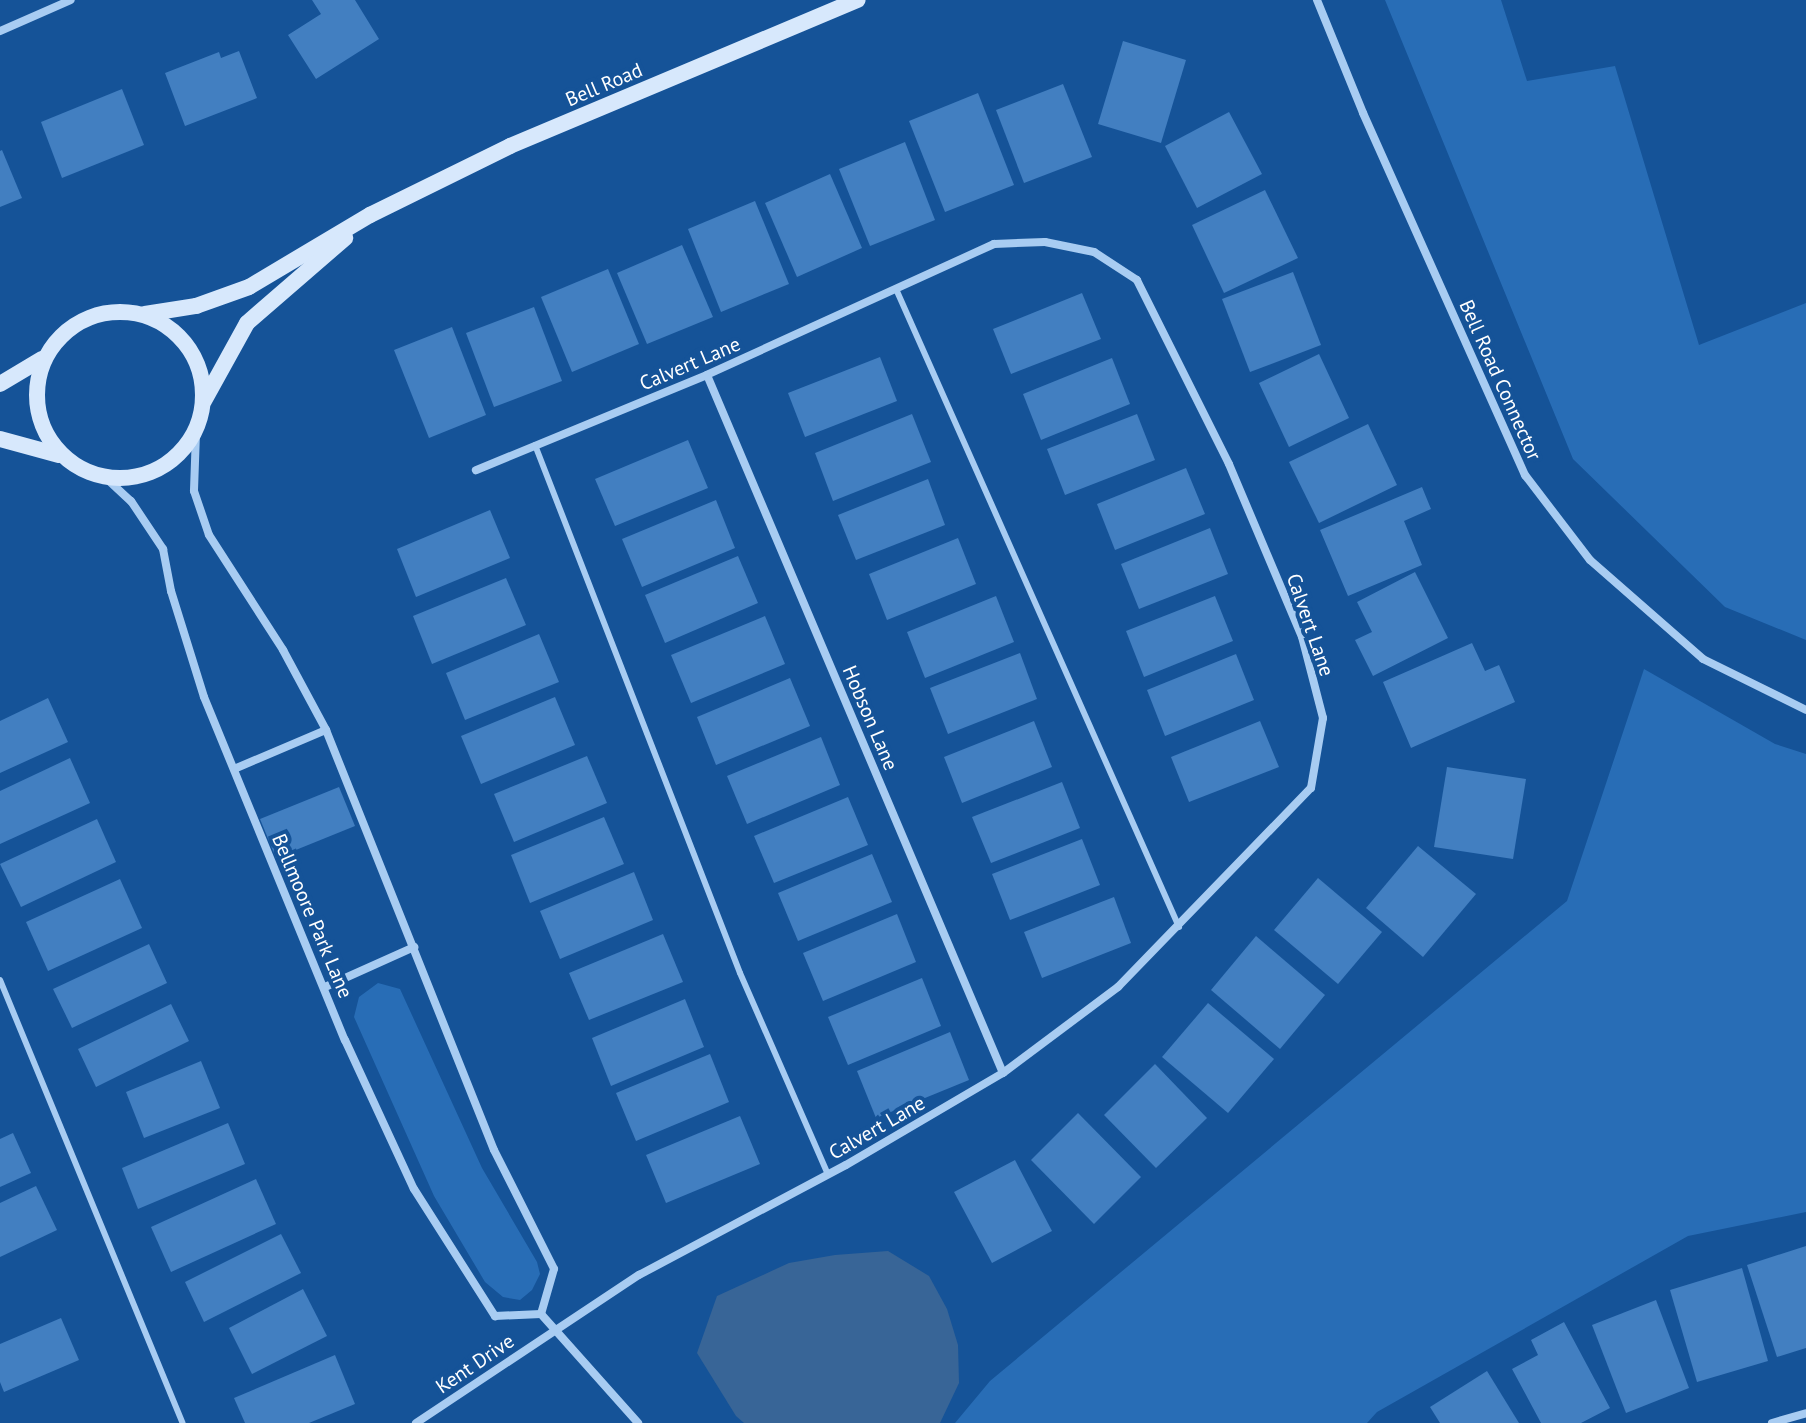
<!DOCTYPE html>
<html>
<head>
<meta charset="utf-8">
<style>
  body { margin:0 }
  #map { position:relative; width:1806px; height:1423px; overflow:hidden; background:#155398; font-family:"PT Sans",sans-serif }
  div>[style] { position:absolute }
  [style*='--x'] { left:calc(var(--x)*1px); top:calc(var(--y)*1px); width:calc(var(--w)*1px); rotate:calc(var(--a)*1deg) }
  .green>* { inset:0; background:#286db6 }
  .water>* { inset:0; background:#386597 }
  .building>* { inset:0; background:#427fc1 }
  .lane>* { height:6px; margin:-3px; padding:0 3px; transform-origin:3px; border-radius:3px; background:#a8ccf2 }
  .street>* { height:8px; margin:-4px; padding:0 4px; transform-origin:4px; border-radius:4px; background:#a8ccf2 }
  .secondary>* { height:16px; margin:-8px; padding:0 8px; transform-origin:8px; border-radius:8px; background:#d7e8fc }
  .secondary>.ring { margin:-8px; padding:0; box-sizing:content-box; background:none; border:16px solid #d7e8fc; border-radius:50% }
  span { translate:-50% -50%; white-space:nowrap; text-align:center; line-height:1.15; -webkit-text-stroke:8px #155398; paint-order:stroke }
  .street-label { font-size:20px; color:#fff }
</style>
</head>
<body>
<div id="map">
  <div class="green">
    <i style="clip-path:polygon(1385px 0,1501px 0,1527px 81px,1615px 66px,1699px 345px,1806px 303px,1806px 640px,1725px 607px,1573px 459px)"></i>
    <i style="clip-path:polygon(1644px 669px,1775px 744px,1806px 754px,1806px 1212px,1688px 1236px,1377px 1412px,1367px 1423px,955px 1423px,990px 1381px,1567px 901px)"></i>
    <i style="clip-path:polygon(378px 983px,400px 989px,482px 1168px,537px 1262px,540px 1274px,532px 1290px,520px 1300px,503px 1297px,485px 1282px,434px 1196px,354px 1017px,359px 997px)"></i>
  </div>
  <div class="water">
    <i style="clip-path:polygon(888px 1251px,929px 1276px,947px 1309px,958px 1345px,959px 1383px,940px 1423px,744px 1423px,736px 1416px,697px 1353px,717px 1296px,789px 1263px,835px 1255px)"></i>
  </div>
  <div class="building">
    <i style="clip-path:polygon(312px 0,355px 0,379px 39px,316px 79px,288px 35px,321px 14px)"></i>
    <i style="clip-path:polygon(1123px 41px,1186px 60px,1161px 143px,1098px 124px)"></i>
    <i style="clip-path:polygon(239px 51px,257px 98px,185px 126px,165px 73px,219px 52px,221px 58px)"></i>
    <i style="clip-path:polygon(1063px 84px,1092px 157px,1024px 183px,996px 110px)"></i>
    <i style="clip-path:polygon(122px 89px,144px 145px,62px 178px,41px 122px)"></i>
    <i style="clip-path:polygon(978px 93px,1014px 185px,945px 212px,909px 121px)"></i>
    <i style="clip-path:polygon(1229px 112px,1262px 174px,1197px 208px,1165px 146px)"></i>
    <i style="clip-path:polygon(905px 142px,935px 220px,870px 246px,839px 169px)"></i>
    <i style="clip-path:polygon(2px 150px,22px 198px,0 207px,0 151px)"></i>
    <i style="clip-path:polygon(830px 174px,862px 248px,797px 277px,765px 203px)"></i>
    <i style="clip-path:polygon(1265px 190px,1298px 258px,1224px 293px,1192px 225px)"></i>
    <i style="clip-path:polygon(755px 201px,789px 284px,721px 312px,688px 229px)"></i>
    <i style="clip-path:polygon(682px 245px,713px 317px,647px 344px,617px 273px)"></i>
    <i style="clip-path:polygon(608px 269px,639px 344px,572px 372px,541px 297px)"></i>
    <i style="clip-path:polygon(1293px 272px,1321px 345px,1250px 372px,1222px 299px)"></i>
    <i style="clip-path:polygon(1082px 293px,1101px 339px,1011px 374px,993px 329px)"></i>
    <i style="clip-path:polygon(534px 307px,562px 381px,494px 407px,466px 333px)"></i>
    <i style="clip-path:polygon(452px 327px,486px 415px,429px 438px,394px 350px)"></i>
    <i style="clip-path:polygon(1319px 354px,1349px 418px,1289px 447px,1259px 383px)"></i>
    <i style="clip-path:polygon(880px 357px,897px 401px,805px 437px,788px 393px)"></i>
    <i style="clip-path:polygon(1112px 358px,1130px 404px,1041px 440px,1023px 394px)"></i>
    <i style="clip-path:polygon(912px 414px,931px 462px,833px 501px,815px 453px)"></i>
    <i style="clip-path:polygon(1137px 414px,1155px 460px,1065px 495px,1047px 449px)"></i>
    <i style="clip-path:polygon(1368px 424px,1397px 485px,1319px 523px,1289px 462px)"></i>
    <i style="clip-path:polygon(688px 440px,708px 488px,615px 526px,595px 479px)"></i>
    <i style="clip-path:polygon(1186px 468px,1205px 514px,1115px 550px,1097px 504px)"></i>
    <i style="clip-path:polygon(928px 479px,945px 525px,856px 560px,838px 515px)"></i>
    <i style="clip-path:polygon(1422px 487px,1431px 509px,1404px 521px,1422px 565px,1348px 596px,1320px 530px)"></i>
    <i style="clip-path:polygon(716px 500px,735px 548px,642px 587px,622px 539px)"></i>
    <i style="clip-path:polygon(490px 510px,510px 558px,416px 597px,397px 549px)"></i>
    <i style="clip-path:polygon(1210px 528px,1228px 574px,1139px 609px,1121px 564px)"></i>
    <i style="clip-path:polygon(958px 538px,976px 584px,887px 620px,869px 574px)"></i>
    <i style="clip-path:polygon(738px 556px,758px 603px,665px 643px,645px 595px)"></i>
    <i style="clip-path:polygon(1415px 572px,1448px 638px,1373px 676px,1355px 640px,1372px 632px,1357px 602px)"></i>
    <i style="clip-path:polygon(506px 578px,526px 625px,432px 664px,413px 616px)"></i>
    <i style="clip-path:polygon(996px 596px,1014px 642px,925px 678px,907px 632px)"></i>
    <i style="clip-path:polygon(1215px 596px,1233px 641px,1144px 677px,1126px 631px)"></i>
    <i style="clip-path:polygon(765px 616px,785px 664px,691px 703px,671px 655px)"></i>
    <i style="clip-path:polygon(539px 634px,559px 682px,465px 720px,446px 673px)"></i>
    <i style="clip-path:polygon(1472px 643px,1485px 671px,1499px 665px,1515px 702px,1411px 748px,1383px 682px)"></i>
    <i style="clip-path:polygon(1020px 653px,1037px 699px,948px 734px,930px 688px)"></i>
    <i style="clip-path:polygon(1236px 654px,1254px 700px,1165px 736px,1147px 690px)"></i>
    <i style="clip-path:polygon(790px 678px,810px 726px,716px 765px,697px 717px)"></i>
    <i style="clip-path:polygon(555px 697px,575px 745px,481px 784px,461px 736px)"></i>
    <i style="clip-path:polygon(48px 698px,68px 742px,0 773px,0 721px)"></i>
    <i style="clip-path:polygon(1034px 721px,1052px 767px,962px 803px,944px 757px)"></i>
    <i style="clip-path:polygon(1260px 721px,1279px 767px,1189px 802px,1171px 757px)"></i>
    <i style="clip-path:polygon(821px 737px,840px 785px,747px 824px,727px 776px)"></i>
    <i style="clip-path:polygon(587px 756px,607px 803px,514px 842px,494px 794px)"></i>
    <i style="clip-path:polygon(70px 758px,90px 803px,0 844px,0 791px)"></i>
    <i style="clip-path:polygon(1447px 767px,1526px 779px,1513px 859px,1434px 847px)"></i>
    <i style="clip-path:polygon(1062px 782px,1080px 828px,991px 863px,972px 817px)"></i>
    <i style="clip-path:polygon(339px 787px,355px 826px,276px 858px,260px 819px)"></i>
    <i style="clip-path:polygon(848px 797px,868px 845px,774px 883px,754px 836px)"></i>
    <i style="clip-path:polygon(604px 817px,624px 864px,530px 903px,511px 855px)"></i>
    <i style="clip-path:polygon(97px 819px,116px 862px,21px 907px,0 864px)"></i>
    <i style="clip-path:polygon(1082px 839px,1100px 885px,1010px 920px,992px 874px)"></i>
    <i style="clip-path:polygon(1418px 846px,1476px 894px,1423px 957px,1366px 908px)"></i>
    <i style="clip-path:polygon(872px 854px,892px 902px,798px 941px,778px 893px)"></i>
    <i style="clip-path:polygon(634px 872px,653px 920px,560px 959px,540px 911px)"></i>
    <i style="clip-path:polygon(1318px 878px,1382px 932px,1338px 984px,1274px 930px)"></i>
    <i style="clip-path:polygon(120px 879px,142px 928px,48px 971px,26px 922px)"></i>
    <i style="clip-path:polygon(1114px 897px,1131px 943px,1042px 978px,1024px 932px)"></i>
    <i style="clip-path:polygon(897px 914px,916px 962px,823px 1001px,803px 953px)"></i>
    <i style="clip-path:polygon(663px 934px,683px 982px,589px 1020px,569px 973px)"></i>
    <i style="clip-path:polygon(1256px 936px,1325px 995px,1280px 1049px,1211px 990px)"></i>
    <i style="clip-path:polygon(149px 944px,167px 983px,72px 1028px,53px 989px)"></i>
    <i style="clip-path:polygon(922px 978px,941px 1026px,848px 1065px,828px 1017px)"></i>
    <i style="clip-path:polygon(685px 999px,704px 1047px,611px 1086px,592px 1038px)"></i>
    <i style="clip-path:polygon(1208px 1003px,1274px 1059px,1228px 1113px,1162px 1057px)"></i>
    <i style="clip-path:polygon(171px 1004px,189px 1041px,96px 1087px,78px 1049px)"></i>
    <i style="clip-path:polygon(950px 1032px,969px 1080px,876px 1118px,857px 1071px)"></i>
    <i style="clip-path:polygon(710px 1054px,729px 1102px,636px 1141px,616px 1093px)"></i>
    <i style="clip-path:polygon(201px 1061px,220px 1108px,144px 1138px,126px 1092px)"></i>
    <i style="clip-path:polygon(1155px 1064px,1207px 1118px,1156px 1168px,1104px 1115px)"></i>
    <i style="clip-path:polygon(1078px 1113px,1141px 1177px,1094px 1224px,1031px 1160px)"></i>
    <i style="clip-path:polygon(740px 1116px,760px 1164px,666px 1203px,646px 1155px)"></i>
    <i style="clip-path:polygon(228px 1123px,245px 1164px,138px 1209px,122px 1168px)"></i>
    <i style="clip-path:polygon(13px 1133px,31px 1173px,0 1187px,0 1139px)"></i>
    <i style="clip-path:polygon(1015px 1160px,1052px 1231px,992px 1263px,954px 1192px)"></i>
    <i style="clip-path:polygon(256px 1179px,276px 1224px,171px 1272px,151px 1227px)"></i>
    <i style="clip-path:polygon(36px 1186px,57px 1230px,0 1257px,0 1203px)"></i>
    <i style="clip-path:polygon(281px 1234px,301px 1273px,204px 1322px,185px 1282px)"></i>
    <i style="clip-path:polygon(1806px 1246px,1806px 1348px,1777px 1357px,1747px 1265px)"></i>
    <i style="clip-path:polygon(1742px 1268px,1768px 1361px,1697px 1382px,1670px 1290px)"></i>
    <i style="clip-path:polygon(303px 1289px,327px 1336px,252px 1374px,229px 1328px)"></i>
    <i style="clip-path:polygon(1656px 1300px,1689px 1388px,1626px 1413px,1592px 1325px)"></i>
    <i style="clip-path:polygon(61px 1318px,79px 1360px,4px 1392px,0 1382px,0 1344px)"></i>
    <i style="clip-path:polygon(1564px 1322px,1610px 1408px,1581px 1423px,1541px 1423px,1512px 1369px,1538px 1355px,1531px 1340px)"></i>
    <i style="clip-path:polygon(335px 1355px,355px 1404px,309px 1423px,245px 1423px,234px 1398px)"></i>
    <i style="clip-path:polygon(1487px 1371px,1519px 1423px,1440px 1423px,1430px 1407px)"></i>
  </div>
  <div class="lane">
    <i style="--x:896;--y:289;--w:698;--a:66.08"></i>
    <i style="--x:535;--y:445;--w:566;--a:68.78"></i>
    <i style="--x:740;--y:973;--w:219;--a:66.4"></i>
    <i style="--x:0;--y:980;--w:479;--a:67.6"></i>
  </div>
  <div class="street">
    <i style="--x:1317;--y:0;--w:122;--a:67.8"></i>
    <i style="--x:1363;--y:113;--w:397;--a:65.9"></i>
    <i style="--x:1525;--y:475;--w:107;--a:52.6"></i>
    <i style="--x:1590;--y:560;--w:150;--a:41.2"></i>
    <i style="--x:1703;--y:659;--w:115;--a:26.3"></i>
    <i style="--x:0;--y:31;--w:77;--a:-23.6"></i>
    <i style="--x:707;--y:375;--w:758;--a:67.02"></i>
    <i style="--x:196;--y:433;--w:58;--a:92"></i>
    <i style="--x:194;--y:491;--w:46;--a:71.2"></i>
    <i style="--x:209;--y:535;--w:137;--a:57.2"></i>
    <i style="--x:283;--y:650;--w:91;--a:61.7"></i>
    <i style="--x:326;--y:730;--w:452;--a:68.2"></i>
    <i style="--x:494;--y:1150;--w:133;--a:63.2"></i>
    <i style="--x:554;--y:1269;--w:47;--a:106.1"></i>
    <i style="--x:107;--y:479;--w:33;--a:43"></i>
    <i style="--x:131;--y:501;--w:58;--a:56.3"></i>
    <i style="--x:163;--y:549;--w:43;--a:79.2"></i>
    <i style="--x:171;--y:591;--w:111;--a:72.7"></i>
    <i style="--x:204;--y:697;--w:371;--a:67.7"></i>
    <i style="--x:345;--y:1040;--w:164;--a:65.2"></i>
    <i style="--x:414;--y:1189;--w:151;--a:57.5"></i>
    <i style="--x:495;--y:1316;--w:46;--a:-2.5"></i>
    <i style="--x:234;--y:769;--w:100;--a:-23"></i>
    <i style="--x:325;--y:987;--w:98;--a:-24.2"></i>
    <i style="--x:541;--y:1314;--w:146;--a:48.3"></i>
    <i style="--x:416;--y:1423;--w:268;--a:-33.6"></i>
    <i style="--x:639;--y:1275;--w:234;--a:-28"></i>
    <i style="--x:846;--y:1165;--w:182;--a:-30.4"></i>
    <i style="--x:1003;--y:1073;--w:144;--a:-36.8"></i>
    <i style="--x:1118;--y:987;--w:277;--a:-45.9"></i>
    <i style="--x:1311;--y:788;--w:71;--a:-80.3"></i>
    <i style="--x:1323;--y:718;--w:84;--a:-104.5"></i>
    <i style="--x:1302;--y:637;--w:188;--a:-112.9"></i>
    <i style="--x:1229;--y:464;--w:206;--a:-116.6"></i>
    <i style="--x:1137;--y:280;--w:51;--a:-146.9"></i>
    <i style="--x:1094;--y:252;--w:50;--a:-168.5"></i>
    <i style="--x:1045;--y:242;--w:51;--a:177.8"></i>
    <i style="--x:994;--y:244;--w:315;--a:155.5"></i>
    <i style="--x:707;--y:375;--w:250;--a:157.6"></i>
    <i style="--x:1772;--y:1423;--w:35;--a:-16"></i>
  </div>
  <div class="secondary">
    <i class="ring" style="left:37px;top:312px;width:150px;height:150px"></i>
    <i style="--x:145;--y:314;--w:52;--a:-8.9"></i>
    <i style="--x:196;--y:306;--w:56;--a:-19.7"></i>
    <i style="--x:249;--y:287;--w:141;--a:-30.8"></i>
    <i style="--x:370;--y:215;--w:156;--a:-26.2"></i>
    <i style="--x:510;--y:146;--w:377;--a:-22.8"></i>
    <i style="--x:0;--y:384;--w:49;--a:-30.8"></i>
    <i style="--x:204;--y:401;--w:89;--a:-61.1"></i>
    <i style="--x:247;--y:323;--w:130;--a:-40.9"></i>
    <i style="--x:0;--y:439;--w:61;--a:15.2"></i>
  </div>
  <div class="street-label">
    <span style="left:604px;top:85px;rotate:-23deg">Bell Road</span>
    <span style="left:690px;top:364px;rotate:-23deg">Calvert Lane</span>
    <span style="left:1500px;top:380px;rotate:66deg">Bell Road Connector</span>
    <span style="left:1310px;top:625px;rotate:71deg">Calvert Lane</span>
    <span style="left:870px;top:718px;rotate:67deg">Hobson Lane</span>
    <span style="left:312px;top:916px;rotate:67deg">Bellmoore Park Lane</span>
    <span style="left:877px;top:1128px;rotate:-30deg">Calvert Lane</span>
    <span style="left:475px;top:1364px;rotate:-34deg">Kent Drive</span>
  </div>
</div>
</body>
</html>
